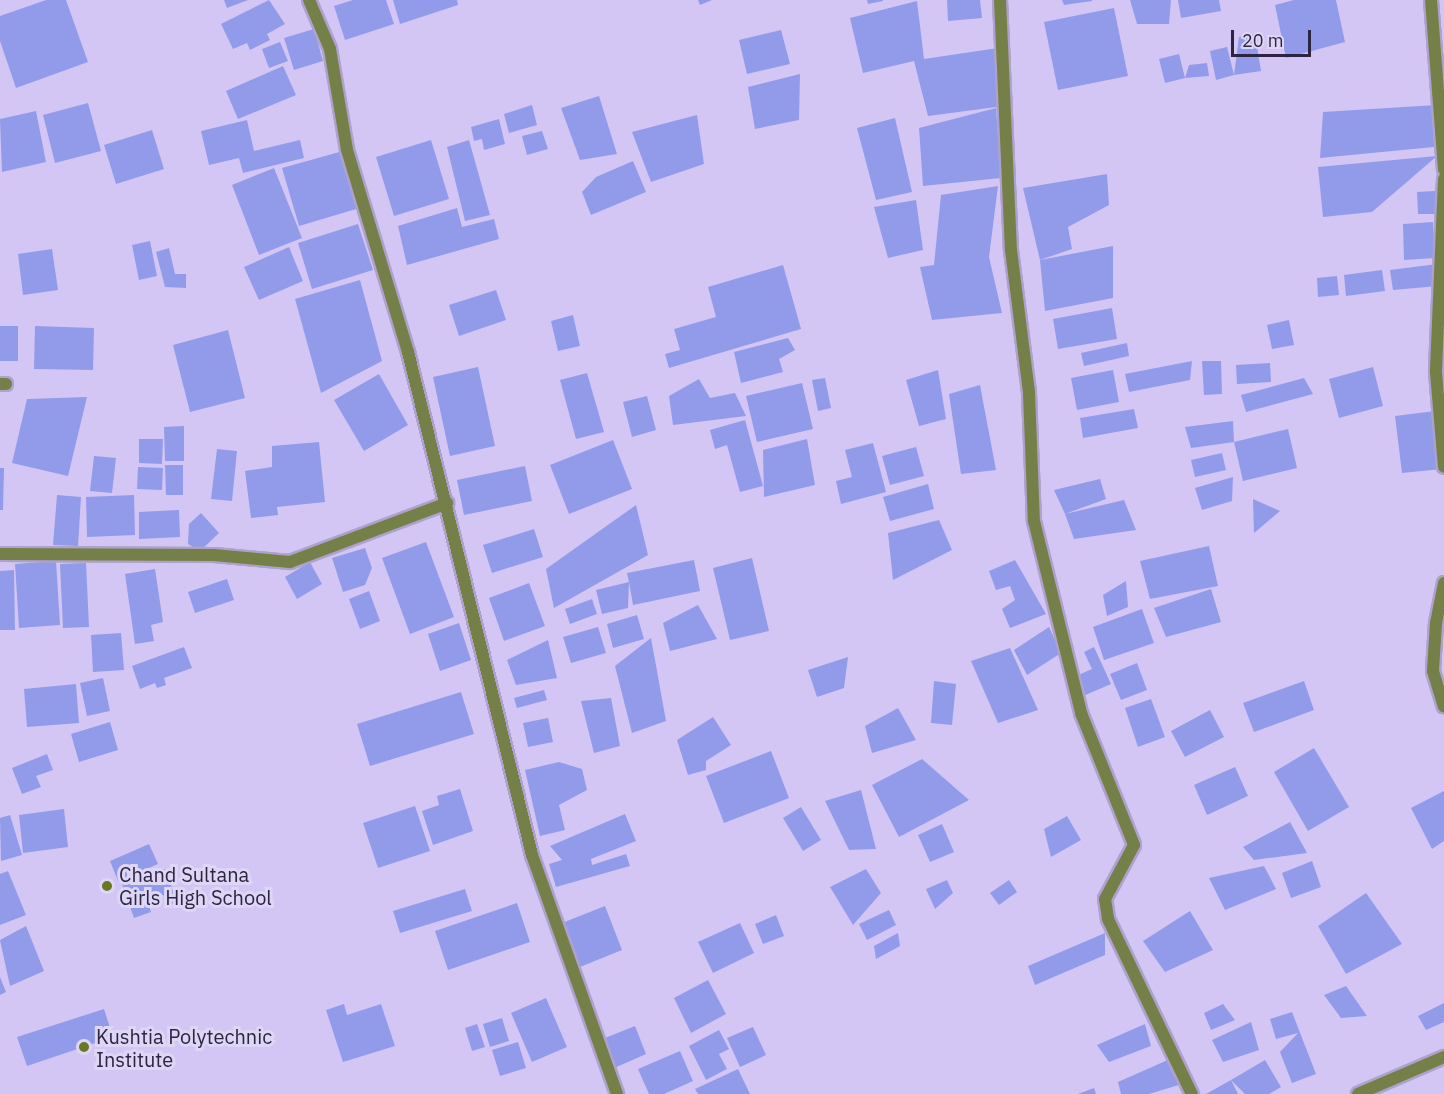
<!DOCTYPE html>
<html>
<head>
<meta charset="utf-8">
<style>
  body { margin:0 }
  #map { position:relative; width:1444px; height:1094px; overflow:hidden; background:#d3c6f4; font-family:"IBM Plex Sans",sans-serif }
  div>[style] { position:absolute }
  [style*='--x'] { left:calc(var(--x)*1px); top:calc(var(--y)*1px); width:calc(var(--w)*1px); rotate:calc(var(--a)*1deg) }
  .building>* { inset:0; background:#929bea }
  .roads { filter:drop-shadow(2px 0 #aea2cd) drop-shadow(-2px 0 #aea2cd) drop-shadow(0 2px #aea2cd) drop-shadow(0 -2px #aea2cd) }
  .street>* { height:12px; margin:-6px; padding:0 6px; transform-origin:6px; border-radius:6px; background:#758048 }
  .dots>* { width:16px; height:16px; translate:-50% -50%; box-sizing:border-box; border:3px solid #ded6f5; border-radius:50% }
  span { translate:-50% -50%; white-space:nowrap; text-align:center; line-height:1.15; -webkit-text-stroke:6px #ded6f5; paint-order:stroke }
  .poi-label { font-size:20px; color:#2d2442 }
  .left { translate:0 -50%; text-align:left }
  .scale { position:absolute; left:1231px; top:30px; width:80px; height:27px; box-sizing:border-box; border:3px solid #2d2442; border-top:0; padding-left:8px; font-size:18px; line-height:21px; white-space:nowrap; color:#2d2442; -webkit-text-stroke:4px #ded6f5; paint-order:stroke }
</style>
</head>
<body>
<div id="map">
  <div class="building">
    <i style="clip-path:polygon(46px 0,66px 0,88px 62px,16px 88px,0 41px,0 16px)"></i>
    <i style="clip-path:polygon(224px 0,248px 0,227px 8px)"></i>
    <i style="clip-path:polygon(269px 0,285px 24px,267px 34px,270px 40px,250px 50px,247px 43px,233px 49px,221px 24px)"></i>
    <i style="clip-path:polygon(353px 0,386px 0,394px 24px,345px 40px,334px 6px)"></i>
    <i style="clip-path:polygon(393px 0,457px 0,458px 5px,400px 24px)"></i>
    <i style="clip-path:polygon(698px 0,712px 0,700px 5px)"></i>
    <i style="clip-path:polygon(867px 0,883px 0,883px 1px,868px 4px)"></i>
    <i style="clip-path:polygon(947px 0,980px 0,982px 18px,948px 21px)"></i>
    <i style="clip-path:polygon(1062px 0,1092px 0,1092px 1px,1064px 5px)"></i>
    <i style="clip-path:polygon(1130px 0,1171px 0,1169px 24px,1137px 24px)"></i>
    <i style="clip-path:polygon(1178px 0,1219px 0,1221px 11px,1181px 18px)"></i>
    <i style="clip-path:polygon(1294px 0,1336px 0,1345px 42px,1286px 58px,1275px 5px)"></i>
    <i style="clip-path:polygon(917px 1px,924px 59px,998px 48px,1004px 106px,928px 116px,914px 61px,863px 73px,850px 18px)"></i>
    <i style="clip-path:polygon(1114px 8px,1128px 76px,1058px 90px,1044px 22px)"></i>
    <i style="clip-path:polygon(314px 29px,323px 61px,294px 70px,284px 38px)"></i>
    <i style="clip-path:polygon(781px 30px,790px 64px,747px 74px,739px 40px)"></i>
    <i style="clip-path:polygon(1255px 34px,1261px 71px,1234px 75px,1239px 37px)"></i>
    <i style="clip-path:polygon(280px 42px,288px 61px,269px 68px,262px 49px)"></i>
    <i style="clip-path:polygon(1227px 47px,1234px 75px,1216px 80px,1210px 51px)"></i>
    <i style="clip-path:polygon(1179px 54px,1185px 78px,1165px 83px,1159px 59px)"></i>
    <i style="clip-path:polygon(1207px 63px,1209px 76px,1185px 78px,1189px 65px)"></i>
    <i style="clip-path:polygon(283px 66px,296px 95px,238px 119px,226px 91px)"></i>
    <i style="clip-path:polygon(800px 74px,799px 120px,755px 129px,748px 87px)"></i>
    <i style="clip-path:polygon(599px 96px,617px 154px,580px 160px,561px 108px)"></i>
    <i style="clip-path:polygon(88px 103px,101px 151px,55px 163px,43px 115px)"></i>
    <i style="clip-path:polygon(532px 105px,537px 125px,509px 133px,504px 114px)"></i>
    <i style="clip-path:polygon(1436px 105px,1434px 147px,1320px 158px,1323px 112px)"></i>
    <i style="clip-path:polygon(996px 108px,1001px 178px,923px 186px,919px 128px)"></i>
    <i style="clip-path:polygon(36px 111px,46px 162px,2px 172px,0 119px)"></i>
    <i style="clip-path:polygon(697px 115px,704px 164px,651px 182px,632px 132px)"></i>
    <i style="clip-path:polygon(895px 118px,912px 192px,876px 200px,857px 128px)"></i>
    <i style="clip-path:polygon(499px 119px,505px 144px,484px 150px,482px 139px,474px 141px,471px 127px)"></i>
    <i style="clip-path:polygon(247px 120px,254px 151px,300px 140px,304px 158px,243px 173px,239px 158px,209px 165px,201px 131px)"></i>
    <i style="clip-path:polygon(152px 130px,164px 169px,116px 184px,104px 145px)"></i>
    <i style="clip-path:polygon(542px 131px,548px 149px,527px 155px,522px 136px)"></i>
    <i style="clip-path:polygon(431px 140px,449px 199px,394px 216px,376px 157px)"></i>
    <i style="clip-path:polygon(469px 140px,490px 215px,465px 221px,447px 147px)"></i>
    <i style="clip-path:polygon(343px 151px,363px 207px,299px 226px,282px 168px)"></i>
    <i style="clip-path:polygon(1437px 156px,1372px 212px,1323px 217px,1318px 167px)"></i>
    <i style="clip-path:polygon(633px 161px,646px 192px,591px 215px,582px 192px,596px 177px)"></i>
    <i style="clip-path:polygon(274px 168px,302px 238px,259px 255px,232px 185px)"></i>
    <i style="clip-path:polygon(1107px 174px,1109px 205px,1068px 227px,1072px 249px,1040px 260px,1023px 188px)"></i>
    <i style="clip-path:polygon(998px 186px,989px 257px,1002px 313px,932px 320px,920px 267px,934px 265px,941px 195px)"></i>
    <i style="clip-path:polygon(1435px 191px,1436px 214px,1418px 214px,1417px 192px)"></i>
    <i style="clip-path:polygon(916px 200px,923px 250px,888px 258px,874px 207px)"></i>
    <i style="clip-path:polygon(457px 208px,462px 227px,494px 219px,499px 239px,407px 265px,398px 226px)"></i>
    <i style="clip-path:polygon(1433px 222px,1435px 258px,1404px 260px,1403px 224px)"></i>
    <i style="clip-path:polygon(358px 224px,373px 270px,312px 289px,298px 243px)"></i>
    <i style="clip-path:polygon(150px 241px,157px 276px,139px 280px,132px 245px)"></i>
    <i style="clip-path:polygon(1113px 246px,1113px 298px,1045px 311px,1040px 260px)"></i>
    <i style="clip-path:polygon(289px 247px,303px 281px,259px 300px,244px 267px)"></i>
    <i style="clip-path:polygon(169px 248px,175px 274px,186px 274px,186px 288px,165px 287px,156px 252px)"></i>
    <i style="clip-path:polygon(52px 249px,58px 290px,23px 295px,18px 254px)"></i>
    <i style="clip-path:polygon(1437px 264px,1438px 286px,1393px 290px,1390px 270px)"></i>
    <i style="clip-path:polygon(783px 265px,801px 329px,669px 368px,665px 354px,680px 350px,674px 329px,716px 317px,708px 287px)"></i>
    <i style="clip-path:polygon(1382px 270px,1385px 291px,1346px 296px,1344px 275px)"></i>
    <i style="clip-path:polygon(1337px 276px,1339px 295px,1318px 297px,1317px 278px)"></i>
    <i style="clip-path:polygon(360px 280px,382px 361px,321px 393px,295px 299px)"></i>
    <i style="clip-path:polygon(496px 290px,506px 320px,459px 336px,449px 305px)"></i>
    <i style="clip-path:polygon(1112px 308px,1117px 339px,1058px 349px,1053px 319px)"></i>
    <i style="clip-path:polygon(573px 315px,580px 346px,558px 351px,551px 321px)"></i>
    <i style="clip-path:polygon(1289px 320px,1294px 345px,1272px 349px,1267px 325px)"></i>
    <i style="clip-path:polygon(0 326px,18px 326px,18px 361px,0 361px)"></i>
    <i style="clip-path:polygon(35px 326px,94px 328px,93px 370px,34px 369px)"></i>
    <i style="clip-path:polygon(228px 330px,245px 398px,190px 412px,173px 345px)"></i>
    <i style="clip-path:polygon(788px 338px,795px 350px,779px 359px,783px 372px,741px 383px,734px 352px)"></i>
    <i style="clip-path:polygon(1127px 343px,1129px 356px,1084px 366px,1081px 353px)"></i>
    <i style="clip-path:polygon(1192px 361px,1190px 380px,1129px 392px,1125px 374px)"></i>
    <i style="clip-path:polygon(1202px 361px,1221px 361px,1222px 394px,1204px 395px)"></i>
    <i style="clip-path:polygon(1270px 363px,1271px 382px,1237px 384px,1236px 365px)"></i>
    <i style="clip-path:polygon(478px 367px,495px 446px,450px 456px,433px 377px)"></i>
    <i style="clip-path:polygon(1373px 367px,1383px 406px,1339px 418px,1329px 379px)"></i>
    <i style="clip-path:polygon(938px 370px,946px 419px,919px 426px,906px 380px)"></i>
    <i style="clip-path:polygon(1113px 370px,1119px 402px,1077px 410px,1071px 378px)"></i>
    <i style="clip-path:polygon(587px 373px,604px 432px,576px 439px,560px 380px)"></i>
    <i style="clip-path:polygon(379px 374px,408px 425px,364px 451px,334px 400px)"></i>
    <i style="clip-path:polygon(825px 378px,831px 408px,818px 411px,812px 380px)"></i>
    <i style="clip-path:polygon(1304px 378px,1313px 394px,1246px 412px,1241px 395px)"></i>
    <i style="clip-path:polygon(699px 379px,710px 398px,735px 393px,746px 416px,673px 425px,669px 396px)"></i>
    <i style="clip-path:polygon(802px 383px,813px 429px,757px 442px,746px 396px)"></i>
    <i style="clip-path:polygon(980px 385px,996px 470px,961px 474px,949px 394px)"></i>
    <i style="clip-path:polygon(647px 396px,656px 430px,632px 437px,623px 402px)"></i>
    <i style="clip-path:polygon(87px 397px,68px 476px,12px 463px,27px 399px)"></i>
    <i style="clip-path:polygon(1134px 409px,1138px 428px,1083px 438px,1080px 418px)"></i>
    <i style="clip-path:polygon(1435px 411px,1442px 469px,1402px 473px,1395px 416px)"></i>
    <i style="clip-path:polygon(745px 420px,763px 486px,740px 492px,727px 445px,715px 449px,710px 430px)"></i>
    <i style="clip-path:polygon(1233px 421px,1234px 442px,1191px 448px,1185px 427px)"></i>
    <i style="clip-path:polygon(184px 426px,184px 461px,165px 461px,164px 427px)"></i>
    <i style="clip-path:polygon(1288px 429px,1297px 468px,1243px 481px,1234px 442px)"></i>
    <i style="clip-path:polygon(139px 439px,163px 439px,162px 464px,139px 463px)"></i>
    <i style="clip-path:polygon(807px 439px,815px 485px,764px 497px,763px 450px)"></i>
    <i style="clip-path:polygon(613px 440px,632px 489px,569px 514px,550px 465px)"></i>
    <i style="clip-path:polygon(319px 442px,325px 502px,277px 507px,278px 515px,251px 518px,245px 471px,272px 467px,272px 446px)"></i>
    <i style="clip-path:polygon(873px 443px,886px 492px,841px 504px,836px 481px,852px 477px,845px 450px)"></i>
    <i style="clip-path:polygon(916px 447px,924px 476px,890px 485px,882px 456px)"></i>
    <i style="clip-path:polygon(217px 449px,237px 451px,232px 501px,211px 499px)"></i>
    <i style="clip-path:polygon(1222px 453px,1226px 470px,1195px 477px,1191px 460px)"></i>
    <i style="clip-path:polygon(94px 456px,116px 458px,112px 493px,90px 491px)"></i>
    <i style="clip-path:polygon(165px 465px,183px 465px,183px 495px,166px 495px)"></i>
    <i style="clip-path:polygon(525px 466px,532px 501px,464px 515px,457px 480px)"></i>
    <i style="clip-path:polygon(138px 467px,163px 468px,162px 490px,137px 489px)"></i>
    <i style="clip-path:polygon(0 468px,4px 468px,3px 510px,0 510px)"></i>
    <i style="clip-path:polygon(1233px 477px,1232px 501px,1202px 510px,1195px 488px)"></i>
    <i style="clip-path:polygon(1100px 479px,1106px 499px,1065px 514px,1054px 490px)"></i>
    <i style="clip-path:polygon(928px 484px,934px 509px,890px 521px,883px 497px)"></i>
    <i style="clip-path:polygon(57px 495px,81px 497px,78px 546px,53px 545px)"></i>
    <i style="clip-path:polygon(134px 495px,135px 535px,87px 537px,86px 497px)"></i>
    <i style="clip-path:polygon(1253px 499px,1280px 511px,1254px 533px)"></i>
    <i style="clip-path:polygon(1124px 500px,1136px 530px,1074px 539px,1065px 514px)"></i>
    <i style="clip-path:polygon(636px 505px,648px 555px,554px 608px,546px 569px)"></i>
    <i style="clip-path:polygon(179px 510px,180px 537px,139px 539px,139px 512px)"></i>
    <i style="clip-path:polygon(201px 513px,219px 533px,200px 551px,188px 544px,189px 524px)"></i>
    <i style="clip-path:polygon(939px 520px,952px 550px,893px 580px,888px 533px)"></i>
    <i style="clip-path:polygon(534px 529px,543px 557px,492px 573px,483px 545px)"></i>
    <i style="clip-path:polygon(426px 542px,454px 617px,410px 634px,382px 558px)"></i>
    <i style="clip-path:polygon(1209px 546px,1218px 586px,1150px 599px,1140px 561px)"></i>
    <i style="clip-path:polygon(365px 548px,372px 568px,365px 585px,343px 592px,332px 558px)"></i>
    <i style="clip-path:polygon(752px 558px,769px 631px,730px 640px,713px 568px)"></i>
    <i style="clip-path:polygon(694px 560px,700px 591px,633px 605px,629px 582px,628px 608px,602px 614px,596px 590px,629px 582px,627px 573px)"></i>
    <i style="clip-path:polygon(1015px 560px,1046px 614px,1010px 628px,1002px 609px,1015px 600px,1010px 586px,996px 590px,989px 571px)"></i>
    <i style="clip-path:polygon(56px 561px,60px 625px,19px 628px,15px 564px)"></i>
    <i style="clip-path:polygon(310px 562px,322px 584px,297px 599px,285px 577px)"></i>
    <i style="clip-path:polygon(86px 563px,89px 627px,63px 628px,60px 564px)"></i>
    <i style="clip-path:polygon(155px 569px,163px 622px,151px 625px,154px 641px,135px 644px,125px 574px)"></i>
    <i style="clip-path:polygon(14px 570px,15px 630px,0 630px,0 571px)"></i>
    <i style="clip-path:polygon(227px 579px,234px 600px,195px 613px,188px 592px)"></i>
    <i style="clip-path:polygon(1126px 581px,1128px 607px,1107px 616px,1103px 595px)"></i>
    <i style="clip-path:polygon(529px 583px,545px 626px,504px 641px,489px 598px)"></i>
    <i style="clip-path:polygon(1211px 589px,1221px 622px,1166px 637px,1154px 608px)"></i>
    <i style="clip-path:polygon(369px 591px,380px 621px,360px 629px,349px 599px)"></i>
    <i style="clip-path:polygon(592px 599px,597px 614px,570px 624px,565px 609px)"></i>
    <i style="clip-path:polygon(698px 605px,717px 639px,670px 651px,663px 623px)"></i>
    <i style="clip-path:polygon(1142px 609px,1154px 643px,1104px 660px,1093px 627px)"></i>
    <i style="clip-path:polygon(637px 615px,644px 639px,613px 648px,607px 624px)"></i>
    <i style="clip-path:polygon(459px 623px,471px 660px,440px 671px,428px 634px)"></i>
    <i style="clip-path:polygon(598px 627px,606px 653px,571px 663px,563px 637px)"></i>
    <i style="clip-path:polygon(1049px 627px,1061px 653px,1027px 675px,1014px 650px)"></i>
    <i style="clip-path:polygon(121px 633px,124px 670px,93px 672px,91px 635px)"></i>
    <i style="clip-path:polygon(651px 638px,666px 721px,632px 733px,615px 666px)"></i>
    <i style="clip-path:polygon(548px 640px,557px 678px,516px 685px,507px 660px)"></i>
    <i style="clip-path:polygon(184px 647px,192px 668px,164px 678px,166px 685px,157px 688px,155px 683px,140px 689px,132px 666px)"></i>
    <i style="clip-path:polygon(1094px 647px,1111px 684px,1083px 696px,1074px 677px,1092px 669px,1084px 652px)"></i>
    <i style="clip-path:polygon(1010px 648px,1038px 710px,998px 723px,971px 661px)"></i>
    <i style="clip-path:polygon(848px 657px,844px 688px,817px 697px,808px 670px)"></i>
    <i style="clip-path:polygon(1137px 663px,1147px 690px,1121px 700px,1110px 674px)"></i>
    <i style="clip-path:polygon(103px 678px,110px 711px,87px 716px,80px 683px)"></i>
    <i style="clip-path:polygon(934px 681px,956px 684px,952px 725px,931px 723px)"></i>
    <i style="clip-path:polygon(1304px 681px,1314px 710px,1254px 732px,1243px 703px)"></i>
    <i style="clip-path:polygon(76px 684px,79px 723px,27px 727px,24px 689px)"></i>
    <i style="clip-path:polygon(544px 690px,547px 700px,517px 708px,514px 698px)"></i>
    <i style="clip-path:polygon(461px 692px,474px 734px,370px 766px,357px 724px)"></i>
    <i style="clip-path:polygon(611px 698px,620px 746px,594px 753px,581px 701px)"></i>
    <i style="clip-path:polygon(1151px 699px,1165px 737px,1138px 747px,1125px 708px)"></i>
    <i style="clip-path:polygon(898px 708px,916px 740px,872px 753px,865px 726px)"></i>
    <i style="clip-path:polygon(1210px 710px,1224px 737px,1185px 757px,1171px 731px)"></i>
    <i style="clip-path:polygon(713px 717px,731px 745px,706px 761px,706px 770px,688px 775px,677px 740px)"></i>
    <i style="clip-path:polygon(548px 718px,553px 742px,528px 747px,523px 723px)"></i>
    <i style="clip-path:polygon(110px 722px,118px 750px,79px 762px,71px 734px)"></i>
    <i style="clip-path:polygon(1314px 748px,1349px 807px,1308px 831px,1274px 772px)"></i>
    <i style="clip-path:polygon(771px 751px,789px 798px,724px 823px,706px 776px)"></i>
    <i style="clip-path:polygon(47px 754px,53px 770px,36px 776px,41px 787px,22px 794px,12px 768px)"></i>
    <i style="clip-path:polygon(922px 759px,969px 800px,899px 837px,872px 785px)"></i>
    <i style="clip-path:polygon(559px 762px,582px 769px,587px 790px,559px 805px,565px 830px,540px 836px,525px 770px)"></i>
    <i style="clip-path:polygon(1235px 767px,1248px 796px,1207px 815px,1194px 785px)"></i>
    <i style="clip-path:polygon(460px 789px,473px 831px,433px 845px,422px 811px,439px 805px,437px 796px)"></i>
    <i style="clip-path:polygon(861px 790px,876px 849px,849px 850px,825px 801px)"></i>
    <i style="clip-path:polygon(1444px 791px,1444px 841px,1432px 849px,1411px 808px)"></i>
    <i style="clip-path:polygon(415px 806px,430px 851px,378px 868px,363px 823px)"></i>
    <i style="clip-path:polygon(801px 807px,821px 840px,803px 851px,783px 818px)"></i>
    <i style="clip-path:polygon(64px 809px,68px 847px,23px 853px,19px 815px)"></i>
    <i style="clip-path:polygon(625px 814px,636px 841px,591px 859px,592px 865px,626px 854px,630px 866px,556px 887px,549px 864px,562px 860px,550px 846px)"></i>
    <i style="clip-path:polygon(10px 815px,22px 855px,1px 861px,0 818px)"></i>
    <i style="clip-path:polygon(1067px 816px,1081px 840px,1051px 857px,1044px 829px)"></i>
    <i style="clip-path:polygon(1290px 822px,1307px 853px,1254px 860px,1243px 847px)"></i>
    <i style="clip-path:polygon(942px 824px,954px 852px,930px 862px,918px 835px)"></i>
    <i style="clip-path:polygon(149px 844px,158px 864px,118px 881px,110px 861px)"></i>
    <i style="clip-path:polygon(1312px 861px,1321px 887px,1291px 898px,1282px 873px)"></i>
    <i style="clip-path:polygon(1264px 866px,1276px 889px,1225px 910px,1209px 878px)"></i>
    <i style="clip-path:polygon(165px 869px,177px 902px,169px 905px,165px 895px,148px 902px,151px 912px,134px 918px,122px 884px)"></i>
    <i style="clip-path:polygon(866px 869px,881px 893px,853px 925px,830px 887px)"></i>
    <i style="clip-path:polygon(8px 871px,26px 915px,0 925px,0 874px)"></i>
    <i style="clip-path:polygon(947px 880px,953px 893px,935px 909px,926px 889px)"></i>
    <i style="clip-path:polygon(1009px 880px,1017px 892px,999px 905px,990px 893px)"></i>
    <i style="clip-path:polygon(465px 889px,472px 911px,400px 933px,393px 911px)"></i>
    <i style="clip-path:polygon(1366px 893px,1402px 944px,1346px 974px,1318px 926px)"></i>
    <i style="clip-path:polygon(517px 903px,530px 942px,448px 970px,435px 931px)"></i>
    <i style="clip-path:polygon(605px 906px,622px 950px,580px 967px,562px 923px)"></i>
    <i style="clip-path:polygon(889px 910px,896px 925px,867px 940px,859px 924px)"></i>
    <i style="clip-path:polygon(1190px 911px,1213px 950px,1165px 972px,1143px 941px)"></i>
    <i style="clip-path:polygon(776px 915px,784px 936px,763px 944px,755px 924px)"></i>
    <i style="clip-path:polygon(740px 923px,754px 953px,713px 973px,698px 942px)"></i>
    <i style="clip-path:polygon(26px 926px,44px 971px,10px 986px,0 940px)"></i>
    <i style="clip-path:polygon(898px 933px,900px 946px,876px 959px,874px 946px)"></i>
    <i style="clip-path:polygon(1105px 933px,1105px 955px,1035px 985px,1028px 966px)"></i>
    <i style="clip-path:polygon(0 977px,6px 992px,0 995px)"></i>
    <i style="clip-path:polygon(708px 980px,726px 1014px,691px 1033px,674px 998px)"></i>
    <i style="clip-path:polygon(1346px 986px,1367px 1016px,1341px 1018px,1324px 995px)"></i>
    <i style="clip-path:polygon(546px 998px,567px 1047px,532px 1062px,511px 1013px)"></i>
    <i style="clip-path:polygon(1444px 1003px,1444px 1022px,1426px 1030px,1418px 1016px)"></i>
    <i style="clip-path:polygon(344px 1004px,347px 1015px,381px 1004px,395px 1046px,343px 1062px,326px 1010px)"></i>
    <i style="clip-path:polygon(1223px 1004px,1235px 1020px,1211px 1030px,1204px 1013px)"></i>
    <i style="clip-path:polygon(104px 1009px,113px 1037px,27px 1066px,17px 1037px)"></i>
    <i style="clip-path:polygon(1292px 1012px,1316px 1074px,1292px 1083px,1280px 1052px,1298px 1033px,1276px 1039px,1270px 1019px)"></i>
    <i style="clip-path:polygon(502px 1018px,509px 1041px,490px 1047px,483px 1024px)"></i>
    <i style="clip-path:polygon(1251px 1022px,1259px 1050px,1223px 1062px,1212px 1040px)"></i>
    <i style="clip-path:polygon(477px 1024px,485px 1047px,472px 1051px,465px 1028px)"></i>
    <i style="clip-path:polygon(1145px 1024px,1151px 1046px,1109px 1062px,1097px 1045px)"></i>
    <i style="clip-path:polygon(635px 1026px,646px 1054px,612px 1069px,600px 1040px)"></i>
    <i style="clip-path:polygon(753px 1027px,766px 1055px,740px 1067px,727px 1038px)"></i>
    <i style="clip-path:polygon(719px 1030px,729px 1049px,719px 1054px,727px 1069px,706px 1080px,689px 1046px)"></i>
    <i style="clip-path:polygon(518px 1042px,526px 1068px,500px 1076px,492px 1050px)"></i>
    <i style="clip-path:polygon(680px 1051px,693px 1081px,664px 1094px,649px 1094px,638px 1069px)"></i>
    <i style="clip-path:polygon(1170px 1059px,1182px 1084px,1149px 1094px,1121px 1094px,1118px 1082px)"></i>
    <i style="clip-path:polygon(1265px 1060px,1281px 1087px,1269px 1094px,1245px 1094px,1231px 1080px)"></i>
    <i style="clip-path:polygon(738px 1069px,750px 1094px,698px 1094px,695px 1089px)"></i>
    <i style="clip-path:polygon(1231px 1080px,1238px 1094px,1206px 1094px)"></i>
    <i style="clip-path:polygon(1094px 1088px,1096px 1094px,1078px 1094px)"></i>
  </div>
  <div class="roads">
    <div class="street">
      <i style="--x:309;--y:0;--w:53;--a:66.8"></i>
      <i style="--x:330;--y:49;--w:102;--a:80.4"></i>
      <i style="--x:347;--y:150;--w:211;--a:73.2"></i>
      <i style="--x:408;--y:352;--w:518;--a:76.15"></i>
      <i style="--x:532;--y:855;--w:254;--a:70.4"></i>
      <i style="--x:1000;--y:0;--w:250;--a:87.5"></i>
      <i style="--x:1011;--y:250;--w:144;--a:82.8"></i>
      <i style="--x:1029;--y:393;--w:128;--a:87.8"></i>
      <i style="--x:1034;--y:521;--w:198;--a:76.2"></i>
      <i style="--x:1081;--y:713;--w:142;--a:68.1"></i>
      <i style="--x:1134;--y:845;--w:61;--a:118.2"></i>
      <i style="--x:1105;--y:899;--w:20;--a:81"></i>
      <i style="--x:1108;--y:919;--w:194;--a:64.4"></i>
      <i style="--x:1431;--y:0;--w:170;--a:85.6"></i>
      <i style="--x:1444;--y:179;--w:193;--a:92.4"></i>
      <i style="--x:1436;--y:372;--w:95;--a:85.2"></i>
      <i style="--x:0;--y:384;--w:6;--a:0"></i>
      <i style="--x:0;--y:554;--w:214;--a:0.3"></i>
      <i style="--x:214;--y:555;--w:76;--a:5.3"></i>
      <i style="--x:290;--y:562;--w:168;--a:-20.6"></i>
      <i style="--x:1444;--y:583;--w:41;--a:101.3"></i>
      <i style="--x:1436;--y:623;--w:48;--a:93.6"></i>
      <i style="--x:1433;--y:671;--w:37;--a:73"></i>
      <i style="--x:1358;--y:1094;--w:94;--a:-23.3"></i>
    </div>
  </div>
  <div class="dots">
    <i style="left:107px;top:886px;background:#6a7723"></i>
    <i style="left:84px;top:1047px;background:#6a7723"></i>
  </div>
  <div class="poi-label">
    <span class="left" style="left:119px;top:886px">Chand Sultana<br>Girls High School</span>
    <span class="left" style="left:96px;top:1048px">Kushtia Polytechnic<br>Institute</span>
  </div>
  <div class="scale">20 m</div>
</div>
</body>
</html>
